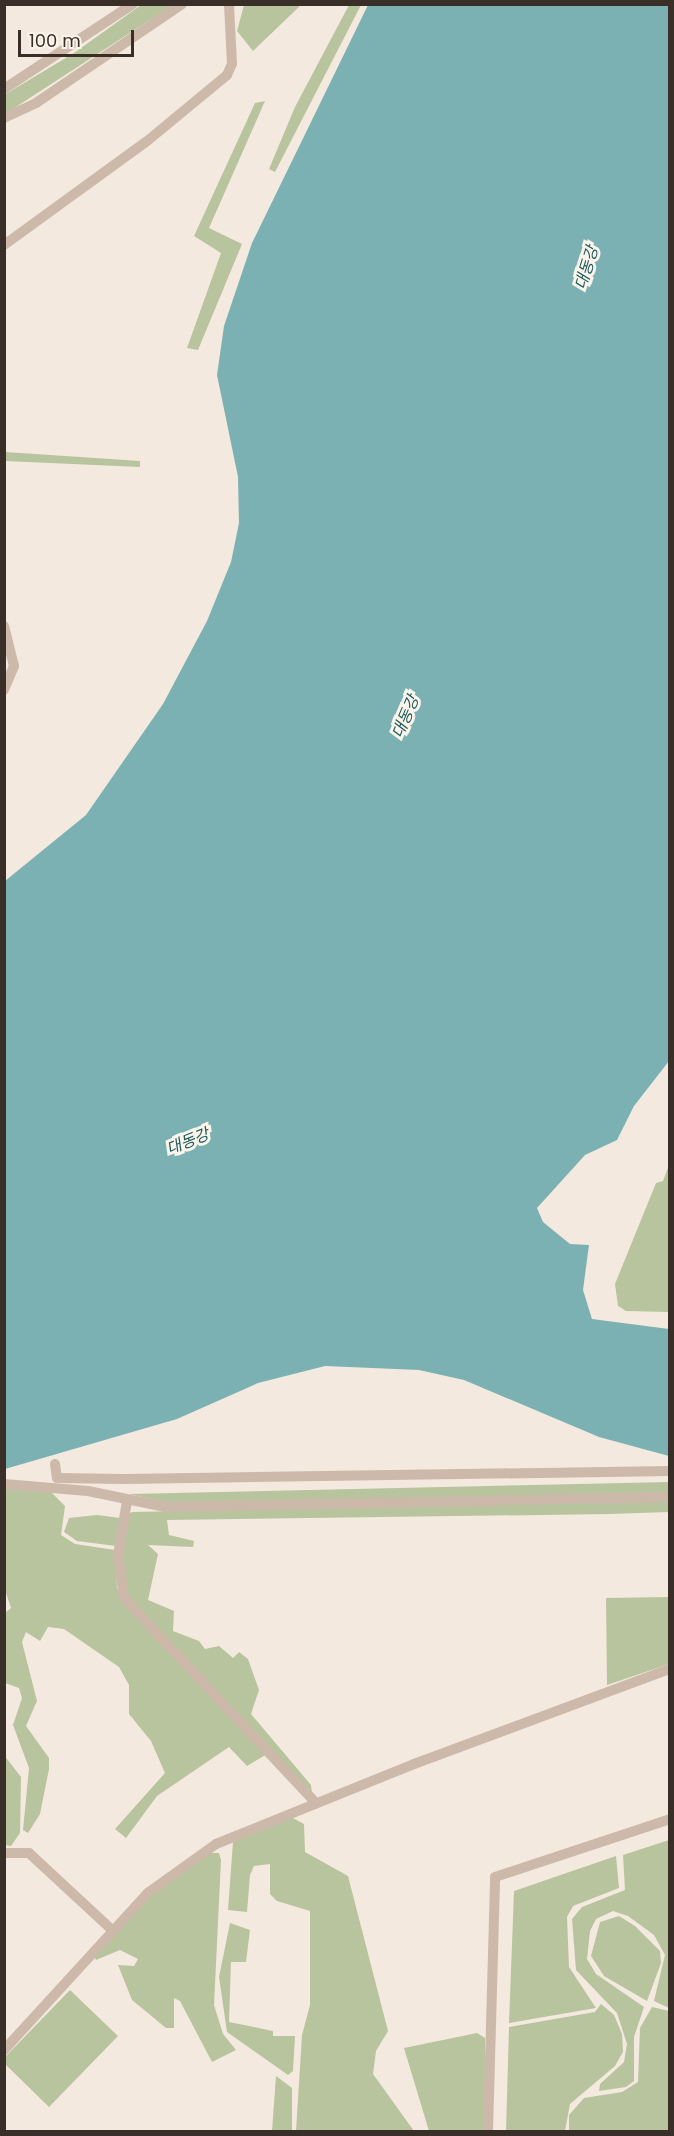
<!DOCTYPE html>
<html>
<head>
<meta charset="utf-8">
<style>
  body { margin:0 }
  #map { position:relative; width:674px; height:2136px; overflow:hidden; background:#f4e9df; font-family:Poppins,"Noto Sans KR",sans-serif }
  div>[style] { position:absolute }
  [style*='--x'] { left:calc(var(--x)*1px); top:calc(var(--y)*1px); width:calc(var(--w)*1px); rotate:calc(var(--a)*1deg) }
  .green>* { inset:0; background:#b8c49d }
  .water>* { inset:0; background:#7cb1b3 }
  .minor>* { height:10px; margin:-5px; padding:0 5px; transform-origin:5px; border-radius:5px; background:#cdb9a9 }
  span { translate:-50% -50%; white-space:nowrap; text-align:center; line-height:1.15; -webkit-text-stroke:6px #fbf4eb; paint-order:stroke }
  .water-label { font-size:16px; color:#1c5b5e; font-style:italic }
  .frame { position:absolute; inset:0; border:6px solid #3a2e29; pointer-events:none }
  .scale { position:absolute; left:18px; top:30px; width:116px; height:27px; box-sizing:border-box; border:3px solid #3a2e29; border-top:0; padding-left:8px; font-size:18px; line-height:21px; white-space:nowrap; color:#3a2e29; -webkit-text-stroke:4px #fbf4eb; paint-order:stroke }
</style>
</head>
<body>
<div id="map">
  <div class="green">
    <i style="clip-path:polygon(141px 5px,173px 5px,5px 114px,4px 95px,74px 53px)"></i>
    <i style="clip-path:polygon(244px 5px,244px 4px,301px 5px,253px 51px,237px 31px)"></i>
    <i style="clip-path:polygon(349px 5px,361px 5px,275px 172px,269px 169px,295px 107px)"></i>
    <i style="clip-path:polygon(265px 101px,209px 228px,242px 244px,198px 350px,187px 348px,221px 253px,194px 236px,255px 103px)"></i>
    <i style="clip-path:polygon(5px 452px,140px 461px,140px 467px,5px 461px)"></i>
    <i style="clip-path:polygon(669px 1165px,669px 1312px,626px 1311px,618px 1306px,615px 1284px,656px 1183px,663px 1181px)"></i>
    <i style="clip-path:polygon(670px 1482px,669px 1494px,168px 1503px,129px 1494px)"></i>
    <i style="clip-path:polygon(5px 1489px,49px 1490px,65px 1506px,61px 1535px,75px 1544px,115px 1550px,117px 1588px,267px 1754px,247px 1766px,229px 1747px,157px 1796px,126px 1838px,115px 1829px,165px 1773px,151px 1741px,129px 1714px,129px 1685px,119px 1667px,64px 1629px,48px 1627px,40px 1641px,26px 1632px,22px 1642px,37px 1701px,26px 1726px,49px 1758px,49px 1769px,40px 1814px,28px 1833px,23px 1830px,29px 1768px,13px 1725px,22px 1698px,19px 1688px,5px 1683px,5px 1613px,11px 1608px,5px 1590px)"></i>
    <i style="clip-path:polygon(669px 1501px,669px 1512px,610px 1514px,167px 1520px,169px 1535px,194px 1541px,193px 1547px,148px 1545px,158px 1554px,148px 1600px,174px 1611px,173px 1631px,199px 1641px,205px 1649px,219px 1646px,233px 1658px,239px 1652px,248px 1659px,259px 1690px,251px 1714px,311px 1785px,312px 1793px,130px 1602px,121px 1574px,127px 1515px,132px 1512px)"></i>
    <i style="clip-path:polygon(97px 1515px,120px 1518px,116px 1546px,77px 1541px,64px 1532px,69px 1518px)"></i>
    <i style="clip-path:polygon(669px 1597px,669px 1664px,607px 1685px,606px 1598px)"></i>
    <i style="clip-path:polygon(4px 1755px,21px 1777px,20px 1833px,11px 1846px,5px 1845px)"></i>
    <i style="clip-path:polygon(291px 1817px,304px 1824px,305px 1852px,348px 1876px,388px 2031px,376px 2051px,373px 2074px,414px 2131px,296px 2131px,302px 2035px,310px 2005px,310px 1911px,277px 1901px,270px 1894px,270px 1864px,254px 1866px,250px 1875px,247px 1912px,228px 1910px,233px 1842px)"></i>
    <i style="clip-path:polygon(669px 1840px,669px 2008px,654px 2001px,665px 1955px,654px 1935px,628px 1916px,613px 1911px,596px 1919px,590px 1931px,587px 1959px,596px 1974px,644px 2007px,634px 2037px,634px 2081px,626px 2087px,599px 2091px,600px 2084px,624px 2062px,627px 2044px,617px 2013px,576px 1970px,572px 1919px,582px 1907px,625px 1890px,623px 1855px)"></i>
    <i style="clip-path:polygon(210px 1853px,219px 1853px,221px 1860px,214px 2005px,223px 2034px,236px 2050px,212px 2062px,180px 2001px,174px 1998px,174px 2028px,166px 2028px,132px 2000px,118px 1965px,134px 1966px,138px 1959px,120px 1950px,96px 1960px,94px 1956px,160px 1887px)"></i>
    <i style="clip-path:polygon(616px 1856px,619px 1888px,573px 1906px,567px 1917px,569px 1967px,596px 2008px,509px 2023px,514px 1891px)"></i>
    <i style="clip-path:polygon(619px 1916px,635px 1926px,660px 1951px,661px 1963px,647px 2001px,604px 1976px,591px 1956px,600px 1922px)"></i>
    <i style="clip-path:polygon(230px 1923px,250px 1930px,246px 1962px,231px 1962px,229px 2022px,273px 2031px,273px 2036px,295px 2036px,293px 2071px,288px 2075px,227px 2032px,219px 1977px)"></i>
    <i style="clip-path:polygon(70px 1990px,118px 2036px,49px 2107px,5px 2064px,5px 2057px)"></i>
    <i style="clip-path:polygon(601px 2004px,614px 2015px,622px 2034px,623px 2052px,615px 2066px,570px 2104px,565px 2131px,506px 2131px,509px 2027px,595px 2012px)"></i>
    <i style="clip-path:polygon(652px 2007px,669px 2011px,669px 2131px,569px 2131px,569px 2115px,584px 2098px,622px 2092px,638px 2082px,640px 2028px)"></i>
    <i style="clip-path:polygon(477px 2033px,485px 2038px,485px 2131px,429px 2131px,404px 2048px)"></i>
    <i style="clip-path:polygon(276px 2076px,292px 2088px,292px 2131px,272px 2131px)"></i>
  </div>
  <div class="water">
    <i style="clip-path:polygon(368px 5px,669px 5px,669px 1061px,634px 1106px,617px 1140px,585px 1155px,537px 1208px,543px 1222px,570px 1244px,589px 1245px,583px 1290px,592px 1319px,669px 1329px,669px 1456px,599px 1437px,464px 1380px,419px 1370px,325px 1366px,258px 1383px,177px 1419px,5px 1469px,5px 881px,86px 815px,163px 704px,207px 621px,231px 562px,239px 523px,238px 477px,217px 375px,224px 326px,252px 243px)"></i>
  </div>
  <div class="minor">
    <i style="--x:4;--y:89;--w:154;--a:-33.4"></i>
    <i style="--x:4;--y:118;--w:35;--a:-25"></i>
    <i style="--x:36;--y:103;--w:176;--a:-34.1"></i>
    <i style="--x:4;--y:245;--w:175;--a:-36"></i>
    <i style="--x:146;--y:142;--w:105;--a:-39.6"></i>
    <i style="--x:227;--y:75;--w:12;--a:-66"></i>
    <i style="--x:232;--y:64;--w:60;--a:-92.9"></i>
    <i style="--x:4;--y:626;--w:41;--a:76"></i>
    <i style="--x:14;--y:666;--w:26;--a:113"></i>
    <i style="--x:55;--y:1464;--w:14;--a:82"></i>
    <i style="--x:57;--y:1478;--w:68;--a:0.8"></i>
    <i style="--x:125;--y:1479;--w:545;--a:-0.84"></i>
    <i style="--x:4;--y:1484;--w:84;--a:4.8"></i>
    <i style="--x:88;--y:1491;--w:79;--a:11.7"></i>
    <i style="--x:165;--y:1507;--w:505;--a:-1.13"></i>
    <i style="--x:127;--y:1501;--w:55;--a:99.5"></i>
    <i style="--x:118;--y:1555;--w:43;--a:82.1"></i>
    <i style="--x:124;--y:1598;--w:281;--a:46.9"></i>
    <i style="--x:4;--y:1853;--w:25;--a:0"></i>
    <i style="--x:29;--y:1853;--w:112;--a:42.8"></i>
    <i style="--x:4;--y:2050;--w:214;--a:-47.5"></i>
    <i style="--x:149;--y:1892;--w:82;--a:-35.6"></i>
    <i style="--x:216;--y:1844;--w:214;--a:-22"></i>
    <i style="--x:414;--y:1764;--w:273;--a:-20.4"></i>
    <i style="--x:488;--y:2132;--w:255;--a:-88.4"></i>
    <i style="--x:495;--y:1877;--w:184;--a:-18.3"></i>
  </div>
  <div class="water-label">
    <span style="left:587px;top:268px;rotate:-73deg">대동강</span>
    <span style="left:406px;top:717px;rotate:-67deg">대동강</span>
    <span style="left:188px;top:1142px;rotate:-22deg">대동강</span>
  </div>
  <div class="frame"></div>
  <div class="scale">100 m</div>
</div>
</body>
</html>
